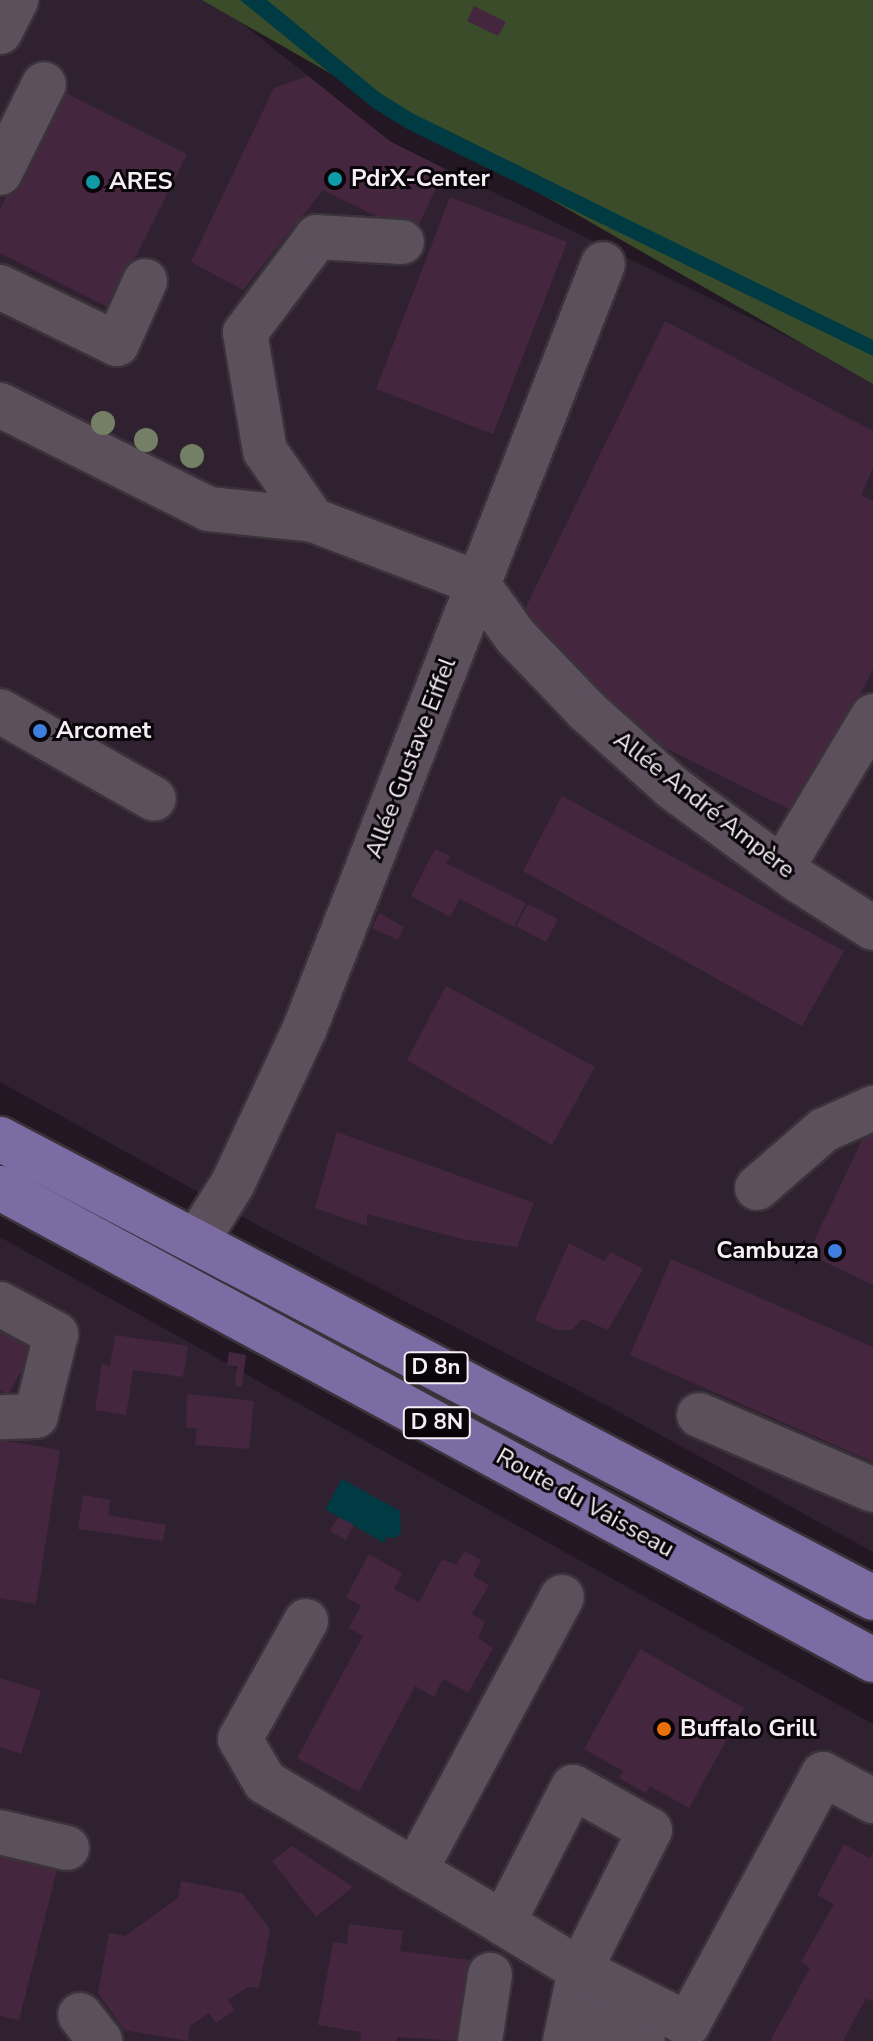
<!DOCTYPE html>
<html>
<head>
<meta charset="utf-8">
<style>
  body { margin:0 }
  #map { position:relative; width:873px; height:2041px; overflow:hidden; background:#221722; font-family:"Nunito Sans",sans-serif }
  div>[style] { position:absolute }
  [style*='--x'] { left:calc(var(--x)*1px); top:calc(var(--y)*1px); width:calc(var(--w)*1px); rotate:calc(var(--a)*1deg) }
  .built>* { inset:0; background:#302130 }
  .forest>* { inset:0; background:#3b4c2b }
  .water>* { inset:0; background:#003b44 }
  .building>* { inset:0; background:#44273f }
  .roads { filter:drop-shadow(2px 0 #3a333a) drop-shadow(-2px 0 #3a333a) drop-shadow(0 2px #3a333a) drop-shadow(0 -2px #3a333a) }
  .minor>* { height:44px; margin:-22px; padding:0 22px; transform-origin:22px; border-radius:22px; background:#5d505d }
  .major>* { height:44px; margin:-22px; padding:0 22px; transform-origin:22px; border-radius:22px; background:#7d6ba4 }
  .trees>* { width:24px; height:24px; margin:-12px; border-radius:50%; background:#738065 }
  .dots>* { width:22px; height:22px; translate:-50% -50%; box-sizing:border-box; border:4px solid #090509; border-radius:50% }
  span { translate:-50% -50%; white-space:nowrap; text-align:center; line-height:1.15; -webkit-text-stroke:6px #090509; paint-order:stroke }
  .shield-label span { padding:2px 6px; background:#090509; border:2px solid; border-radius:6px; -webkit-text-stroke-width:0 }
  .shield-label { font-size:22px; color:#f5eef5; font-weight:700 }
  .poi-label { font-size:24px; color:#f5eef5; font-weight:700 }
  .left { translate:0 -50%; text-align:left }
  .right { translate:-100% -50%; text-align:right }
  .street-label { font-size:24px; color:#f5eef5 }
</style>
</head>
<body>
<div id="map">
  <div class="built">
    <i style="clip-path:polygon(0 0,213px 0,391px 142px,842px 363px,873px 382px,873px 1552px,608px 1406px,261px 1227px,0 1082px)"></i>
    <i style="clip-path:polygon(0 1237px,873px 1724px,873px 2041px,0 2041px)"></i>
  </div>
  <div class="forest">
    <i style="clip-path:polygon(202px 0,873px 0,873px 384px)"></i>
  </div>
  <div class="water">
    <i style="clip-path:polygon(240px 0,267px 0,380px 93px,412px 113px,873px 340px,873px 356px,407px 129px,373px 108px)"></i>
    <i style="clip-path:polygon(342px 1479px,400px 1511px,401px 1533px,395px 1538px,387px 1537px,384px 1543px,325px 1509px)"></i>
  </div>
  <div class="building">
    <i style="clip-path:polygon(474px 6px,506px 22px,498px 36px,467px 21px)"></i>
    <i style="clip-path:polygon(308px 76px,391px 142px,445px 169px,414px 235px,323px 190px,243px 290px,191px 262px,274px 88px)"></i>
    <i style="clip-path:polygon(60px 90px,187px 154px,110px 308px,0 253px,0 209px)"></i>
    <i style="clip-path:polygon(450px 197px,567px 242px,493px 434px,376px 389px)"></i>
    <i style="clip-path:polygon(665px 321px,873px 431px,873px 468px,861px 495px,873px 501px,873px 669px,801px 815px,643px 737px,522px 615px)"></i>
    <i style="clip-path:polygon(562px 796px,844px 951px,802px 1026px,523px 871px)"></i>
    <i style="clip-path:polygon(435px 849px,450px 856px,446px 863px,526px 903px,514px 927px,460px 899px,450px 917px,411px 896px)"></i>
    <i style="clip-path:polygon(528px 904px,558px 919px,546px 942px,516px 926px)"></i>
    <i style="clip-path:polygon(379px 913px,404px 927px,398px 940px,372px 928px)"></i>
    <i style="clip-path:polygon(446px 986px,595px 1067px,552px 1145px,407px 1060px)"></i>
    <i style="clip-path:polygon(868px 1127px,873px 1129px,873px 1285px,808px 1254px)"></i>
    <i style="clip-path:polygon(337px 1132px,534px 1203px,517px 1247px,462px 1239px,367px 1214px,367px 1226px,315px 1208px)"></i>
    <i style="clip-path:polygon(569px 1243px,604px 1261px,611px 1252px,643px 1269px,608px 1330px,582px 1319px,571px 1330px,556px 1330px,535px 1320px)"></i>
    <i style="clip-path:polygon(671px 1259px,873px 1347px,873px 1462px,630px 1355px)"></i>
    <i style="clip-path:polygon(0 1315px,40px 1338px,8px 1395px,0 1390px)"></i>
    <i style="clip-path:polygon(115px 1335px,188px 1346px,183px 1377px,133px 1370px,126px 1415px,95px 1410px,102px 1364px,110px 1366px)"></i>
    <i style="clip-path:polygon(229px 1352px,246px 1355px,242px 1387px,235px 1386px,237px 1367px,227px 1365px)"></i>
    <i style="clip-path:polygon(187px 1394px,254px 1401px,249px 1449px,195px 1445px,197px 1429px,186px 1427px)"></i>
    <i style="clip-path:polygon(0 1440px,60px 1450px,36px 1604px,0 1598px)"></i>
    <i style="clip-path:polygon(83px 1495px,110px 1500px,108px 1515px,166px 1525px,163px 1541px,78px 1529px)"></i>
    <i style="clip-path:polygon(338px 1517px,354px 1525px,346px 1540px,330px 1531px)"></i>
    <i style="clip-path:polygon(465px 1551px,481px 1560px,473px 1576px,489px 1585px,472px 1614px,485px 1622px,478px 1638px,493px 1648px,468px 1693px,443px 1679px,434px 1697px,415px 1686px,359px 1792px,297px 1758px,363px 1636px,349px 1628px,361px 1606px,346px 1597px,369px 1554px,402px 1573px,394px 1589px,419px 1602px,442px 1559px,456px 1565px)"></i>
    <i style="clip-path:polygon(640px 1649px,744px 1708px,689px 1808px,650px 1786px,646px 1793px,619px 1778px,623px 1771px,584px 1749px)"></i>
    <i style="clip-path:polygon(0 1678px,41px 1691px,21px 1754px,0 1747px)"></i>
    <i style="clip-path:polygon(844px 1844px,870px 1858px,873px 1852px,873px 2002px,866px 1998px,843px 2041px,770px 2041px,810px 1968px,801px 1962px,834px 1904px,817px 1895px)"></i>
    <i style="clip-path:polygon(292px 1846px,353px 1887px,316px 1917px,272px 1861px)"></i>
    <i style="clip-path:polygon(0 1847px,59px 1861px,19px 2020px,0 2016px)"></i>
    <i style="clip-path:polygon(181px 1881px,242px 1893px,270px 1929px,259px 1988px,248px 1987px,228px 2000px,235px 2010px,216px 2023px,209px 2013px,190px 2026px,188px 2041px,124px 2030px,98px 1993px,109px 1933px,125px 1936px,178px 1898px)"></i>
    <i style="clip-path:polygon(349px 1924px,403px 1931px,400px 1951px,470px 1960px,458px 2041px,397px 2037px,397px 2041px,360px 2041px,361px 2032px,318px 2025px,333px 1942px,347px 1944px)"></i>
  </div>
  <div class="roads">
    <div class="minor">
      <i style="--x:0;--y:32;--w:36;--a:-63"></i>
      <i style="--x:0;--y:173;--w:99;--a:-63.7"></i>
      <i style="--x:0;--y:287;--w:130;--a:26"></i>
      <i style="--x:117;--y:344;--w:69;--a:-66"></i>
      <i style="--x:0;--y:405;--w:233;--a:26.5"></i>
      <i style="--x:209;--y:509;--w:105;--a:6"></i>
      <i style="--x:313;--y:520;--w:176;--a:21"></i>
      <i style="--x:477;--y:583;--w:67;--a:54.2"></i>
      <i style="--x:516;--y:637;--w:103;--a:46.2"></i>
      <i style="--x:587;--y:711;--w:115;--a:41.8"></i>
      <i style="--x:673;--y:788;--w:155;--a:36.4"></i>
      <i style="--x:798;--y:880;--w:89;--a:32.6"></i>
      <i style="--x:313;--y:520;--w:84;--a:-124.8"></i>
      <i style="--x:265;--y:451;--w:120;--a:-99.6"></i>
      <i style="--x:245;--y:333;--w:120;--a:-53.1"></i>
      <i style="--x:317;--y:237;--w:85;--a:3.4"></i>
      <i style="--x:0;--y:711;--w:177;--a:29.7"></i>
      <i style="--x:782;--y:868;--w:177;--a:-59.1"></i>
      <i style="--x:757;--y:1188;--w:89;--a:-40.9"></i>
      <i style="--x:824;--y:1130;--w:54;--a:-24.2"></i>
      <i style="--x:196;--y:1242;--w:70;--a:-57.9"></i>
      <i style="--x:233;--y:1183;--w:171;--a:-65.1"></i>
      <i style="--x:305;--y:1028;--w:820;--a:-68.69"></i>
      <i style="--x:0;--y:1304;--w:64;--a:28.2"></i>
      <i style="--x:56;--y:1334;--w:84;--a:103.7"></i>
      <i style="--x:36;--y:1416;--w:36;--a:178"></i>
      <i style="--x:699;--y:1415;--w:189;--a:23.3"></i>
      <i style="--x:306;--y:1621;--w:135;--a:119.2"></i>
      <i style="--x:240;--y:1739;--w:50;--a:59.8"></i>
      <i style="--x:265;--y:1782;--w:277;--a:30.6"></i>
      <i style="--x:503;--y:1923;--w:153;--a:-62.8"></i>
      <i style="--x:573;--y:1787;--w:88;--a:29.2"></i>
      <i style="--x:650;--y:1830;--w:157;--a:116.6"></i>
      <i style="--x:580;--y:1970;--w:90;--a:-148.6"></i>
      <i style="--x:0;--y:1832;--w:69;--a:13.4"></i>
      <i style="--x:415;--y:1871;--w:311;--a:-61.8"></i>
      <i style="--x:571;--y:2014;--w:52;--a:16.7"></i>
      <i style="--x:621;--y:2029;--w:25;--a:29"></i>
      <i style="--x:80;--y:2015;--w:33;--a:52"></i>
      <i style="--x:480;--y:2041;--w:67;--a:-81.4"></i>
      <i style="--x:565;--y:2041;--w:73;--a:-78.1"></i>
      <i style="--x:580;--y:1970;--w:121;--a:26.6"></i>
      <i style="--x:688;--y:2024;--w:284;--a:-61.6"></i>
      <i style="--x:823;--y:1774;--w:57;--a:28.4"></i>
    </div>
    <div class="major">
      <i style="--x:0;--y:1139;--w:986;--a:27.73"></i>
      <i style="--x:0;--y:1188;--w:992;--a:28.4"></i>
    </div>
  </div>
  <div class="trees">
    <i style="left:103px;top:423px"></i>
    <i style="left:146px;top:440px"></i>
    <i style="left:192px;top:456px"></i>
  </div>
  <div class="dots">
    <i style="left:335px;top:179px;background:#0f9aa8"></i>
    <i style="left:93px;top:182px;background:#0f9aa8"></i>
    <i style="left:40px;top:731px;background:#3f7fe0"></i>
    <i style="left:835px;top:1251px;background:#3f7fe0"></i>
    <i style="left:664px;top:1729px;background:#e8710a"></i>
  </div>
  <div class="shield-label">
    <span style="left:436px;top:1368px">D 8n</span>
    <span style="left:437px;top:1423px">D 8N</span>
  </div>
  <div class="poi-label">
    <span class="left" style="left:351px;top:179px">PdrX-Center</span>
    <span class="left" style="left:109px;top:182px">ARES</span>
    <span class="left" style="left:56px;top:731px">Arcomet</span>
    <span class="right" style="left:819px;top:1251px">Cambuza</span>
    <span class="left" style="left:680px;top:1729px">Buffalo Grill</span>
  </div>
  <div class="street-label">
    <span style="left:411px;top:758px;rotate:-69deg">Allée Gustave Eiffel</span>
    <span style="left:704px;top:805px;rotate:38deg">Allée André Ampère</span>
    <span style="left:585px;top:1503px;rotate:29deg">Route du Vaisseau</span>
  </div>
</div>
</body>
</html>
